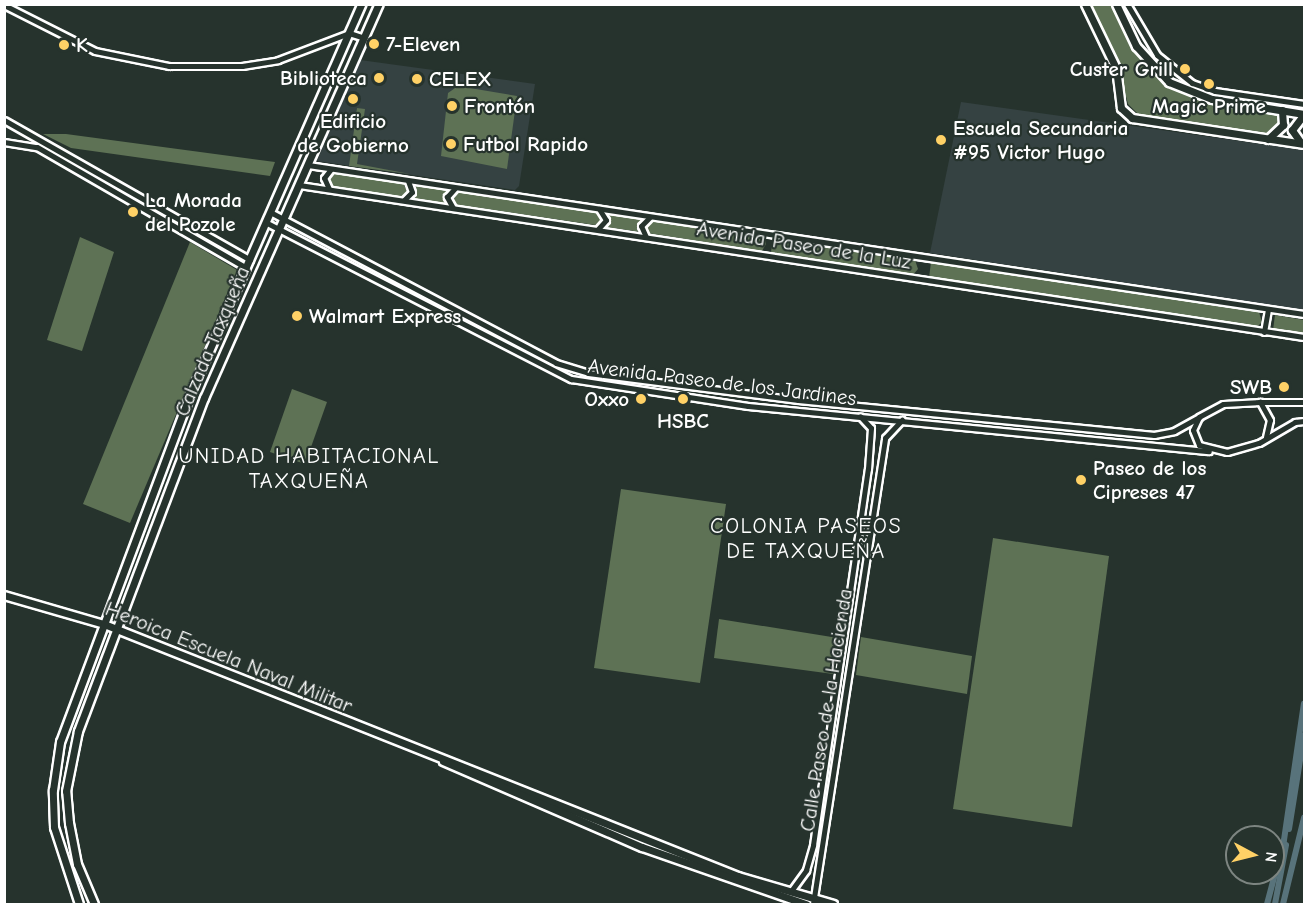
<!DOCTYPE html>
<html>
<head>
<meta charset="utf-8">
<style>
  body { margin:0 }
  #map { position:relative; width:1309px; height:909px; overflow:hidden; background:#26332d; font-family:"Comic Neue",sans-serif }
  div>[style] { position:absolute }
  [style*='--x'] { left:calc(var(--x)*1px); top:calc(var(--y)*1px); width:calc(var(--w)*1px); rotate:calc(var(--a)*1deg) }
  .built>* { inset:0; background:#354242 }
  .green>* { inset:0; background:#5e7255 }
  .canal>* { height:6px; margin:-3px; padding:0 3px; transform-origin:3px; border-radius:3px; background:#58737b }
  .roads { filter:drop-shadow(2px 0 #fff) drop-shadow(-2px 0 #fff) drop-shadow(0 2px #fff) drop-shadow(0 -2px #fff) }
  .minor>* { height:5px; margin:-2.5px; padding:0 2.5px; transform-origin:2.5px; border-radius:2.5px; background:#26332d }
  .major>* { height:7px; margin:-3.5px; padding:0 3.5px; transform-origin:3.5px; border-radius:3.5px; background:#26332d }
  .dots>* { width:16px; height:16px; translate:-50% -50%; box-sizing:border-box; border:3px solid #26332d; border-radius:50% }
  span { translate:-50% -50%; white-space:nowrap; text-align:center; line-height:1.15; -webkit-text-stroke:4.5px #26332d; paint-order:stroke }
  .poi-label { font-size:21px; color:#fff; font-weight:700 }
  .left { translate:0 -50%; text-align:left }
  .right { translate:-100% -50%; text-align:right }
  .street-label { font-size:21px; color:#fff }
  .neighbourhood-label { font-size:22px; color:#fff; letter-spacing:1.5px }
  .frame { position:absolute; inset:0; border:6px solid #fff; pointer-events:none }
  .north { position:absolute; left:1225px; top:825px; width:60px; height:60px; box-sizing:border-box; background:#26332d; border:2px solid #7d8581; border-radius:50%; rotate:97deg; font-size:16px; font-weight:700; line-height:24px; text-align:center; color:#fff }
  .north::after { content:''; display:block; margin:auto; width:21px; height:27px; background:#ffd166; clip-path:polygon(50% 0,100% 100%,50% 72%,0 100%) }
</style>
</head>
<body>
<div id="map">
  <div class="built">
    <i style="clip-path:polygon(360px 60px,535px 84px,519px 186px,515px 190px,317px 161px)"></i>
    <i style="clip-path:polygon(961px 102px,1304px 150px,1304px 310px,930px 253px)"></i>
  </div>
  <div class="green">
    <i style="clip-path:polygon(1087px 5px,1111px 5px,1134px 47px,1167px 85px,1212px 102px,1275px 113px,1280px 121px,1267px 136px,1139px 115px,1128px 104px,1119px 69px)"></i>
    <i style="clip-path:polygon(458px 86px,517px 96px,507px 169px,441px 156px,448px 93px)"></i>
    <i style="clip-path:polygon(357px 108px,365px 109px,357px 164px,410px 174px,349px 166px)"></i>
    <i style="clip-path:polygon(43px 134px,66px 134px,275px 162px,270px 176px,71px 148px)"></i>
    <i style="clip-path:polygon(335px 172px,403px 183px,407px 191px,401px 197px,332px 186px,327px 178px)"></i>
    <i style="clip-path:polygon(412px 185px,447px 190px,445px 203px,410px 198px)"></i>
    <i style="clip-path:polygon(455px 191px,598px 212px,602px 220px,595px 225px,453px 204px)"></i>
    <i style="clip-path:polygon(607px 214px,643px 219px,641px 232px,605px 227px)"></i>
    <i style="clip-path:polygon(649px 220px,765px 237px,766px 244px,762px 251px,647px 233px,644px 226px)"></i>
    <i style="clip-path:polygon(80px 237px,114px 252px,82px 351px,47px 340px)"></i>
    <i style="clip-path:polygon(773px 239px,915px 260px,918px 269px,912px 276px,771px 252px)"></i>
    <i style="clip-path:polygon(190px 242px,237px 270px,130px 523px,83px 504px)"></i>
    <i style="clip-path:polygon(931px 262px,1259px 312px,1262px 322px,1255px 329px,929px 278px)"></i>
    <i style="clip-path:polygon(1275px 315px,1304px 320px,1304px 334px,1273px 330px)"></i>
    <i style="clip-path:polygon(292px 389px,327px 402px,305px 464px,270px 452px)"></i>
    <i style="clip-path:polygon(621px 489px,726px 504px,700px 683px,594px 668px)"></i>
    <i style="clip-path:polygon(993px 538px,1109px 556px,1072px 827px,953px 809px)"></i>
    <i style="clip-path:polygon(719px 619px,838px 638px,833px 674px,714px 658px)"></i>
    <i style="clip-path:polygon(861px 637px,972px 656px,967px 694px,856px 675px)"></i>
  </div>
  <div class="canal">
    <i style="--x:1289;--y:829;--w:95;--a:-80.9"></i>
    <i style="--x:1267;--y:904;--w:66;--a:-75.1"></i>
    <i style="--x:1284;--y:840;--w:138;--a:-81.7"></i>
    <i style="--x:1275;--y:904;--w:60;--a:-79.4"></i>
    <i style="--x:1283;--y:904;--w:89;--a:-76.3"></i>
  </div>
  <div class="roads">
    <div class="minor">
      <i style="--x:1127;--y:4;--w:59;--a:59.5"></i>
      <i style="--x:1157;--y:55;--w:45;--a:38.7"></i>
      <i style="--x:1192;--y:83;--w:24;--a:19"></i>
      <i style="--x:1215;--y:91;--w:90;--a:8.3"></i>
      <i style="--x:4;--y:5;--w:102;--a:26.8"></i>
      <i style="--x:95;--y:51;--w:76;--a:11.5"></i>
      <i style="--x:169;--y:66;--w:73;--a:0"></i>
      <i style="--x:242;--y:66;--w:36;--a:-9"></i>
      <i style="--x:278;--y:60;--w:76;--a:-20.8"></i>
      <i style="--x:349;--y:33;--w:16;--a:18"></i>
      <i style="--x:4;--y:120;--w:283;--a:29.6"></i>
      <i style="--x:4;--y:142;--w:33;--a:9"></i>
      <i style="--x:37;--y:147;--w:242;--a:30"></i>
      <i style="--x:308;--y:165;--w:1007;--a:8.51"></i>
      <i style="--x:299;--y:185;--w:1016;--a:8.6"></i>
      <i style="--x:329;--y:189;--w:12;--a:-114"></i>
      <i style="--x:324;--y:178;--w:11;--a:-52"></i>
      <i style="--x:404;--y:200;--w:11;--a:-45"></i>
      <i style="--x:412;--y:192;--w:12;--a:-110"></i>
      <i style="--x:453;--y:208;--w:13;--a:-119"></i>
      <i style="--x:447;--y:197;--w:12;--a:-48"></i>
      <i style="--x:272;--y:213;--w:321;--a:27.8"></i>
      <i style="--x:556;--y:363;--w:34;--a:17"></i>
      <i style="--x:588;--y:373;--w:212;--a:7.3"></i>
      <i style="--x:798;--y:400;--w:358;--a:5.6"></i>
      <i style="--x:1154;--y:435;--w:20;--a:-11"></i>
      <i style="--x:1174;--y:431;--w:29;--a:-29"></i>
      <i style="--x:267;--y:223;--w:342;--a:27.2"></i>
      <i style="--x:571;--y:379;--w:179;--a:8.7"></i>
      <i style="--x:748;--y:406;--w:463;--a:5.6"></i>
      <i style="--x:598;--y:229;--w:12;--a:-48"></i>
      <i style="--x:606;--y:220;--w:13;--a:-122"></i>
      <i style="--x:646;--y:237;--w:12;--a:-114"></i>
      <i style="--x:641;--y:226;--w:13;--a:-45"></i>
      <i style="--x:1264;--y:332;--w:22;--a:-80"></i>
      <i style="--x:1260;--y:402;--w:44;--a:0"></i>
      <i style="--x:1266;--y:437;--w:17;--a:-77"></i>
      <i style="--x:1270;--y:420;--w:21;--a:-119"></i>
      <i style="--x:1260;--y:402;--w:37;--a:177"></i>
      <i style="--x:1223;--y:404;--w:27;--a:152"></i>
      <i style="--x:1199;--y:417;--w:14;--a:115"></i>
      <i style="--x:1193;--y:430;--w:16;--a:68"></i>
      <i style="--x:1199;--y:445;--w:29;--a:14"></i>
      <i style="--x:1227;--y:452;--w:33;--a:-16"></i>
      <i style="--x:1259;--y:443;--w:42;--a:-30.3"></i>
      <i style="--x:1295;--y:422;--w:9;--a:-6"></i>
      <i style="--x:791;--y:891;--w:26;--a:-54"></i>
      <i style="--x:806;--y:870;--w:26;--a:-74"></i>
      <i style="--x:813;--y:845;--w:380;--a:-81.7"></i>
      <i style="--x:868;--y:469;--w:41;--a:-85.8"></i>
      <i style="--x:871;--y:428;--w:16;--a:-133"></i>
      <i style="--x:813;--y:904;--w:472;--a:-81.2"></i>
      <i style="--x:885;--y:438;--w:25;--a:-47"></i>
    </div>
    <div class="major">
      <i style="--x:1085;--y:4;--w:71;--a:64.2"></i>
      <i style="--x:1116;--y:68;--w:40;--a:82.9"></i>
      <i style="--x:1121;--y:108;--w:15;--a:42"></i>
      <i style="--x:1132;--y:118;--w:174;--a:8.6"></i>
      <i style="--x:1116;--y:4;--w:47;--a:64.5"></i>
      <i style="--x:1136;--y:46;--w:49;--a:47.5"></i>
      <i style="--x:1169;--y:82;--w:46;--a:21.6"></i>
      <i style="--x:1212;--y:99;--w:93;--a:9.3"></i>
      <i style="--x:1268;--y:139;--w:21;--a:-43"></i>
      <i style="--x:1283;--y:125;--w:15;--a:-94"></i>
      <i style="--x:1301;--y:143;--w:16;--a:-125"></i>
      <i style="--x:1292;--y:130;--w:20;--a:-53"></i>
      <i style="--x:4;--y:595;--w:104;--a:16.2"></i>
      <i style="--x:104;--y:624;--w:682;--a:21.68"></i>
      <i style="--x:738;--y:876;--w:99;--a:16.4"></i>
      <i style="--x:443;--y:761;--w:217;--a:23.4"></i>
      <i style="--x:642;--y:847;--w:174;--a:19.2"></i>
      <i style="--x:79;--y:904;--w:81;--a:-108"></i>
      <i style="--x:54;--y:827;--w:37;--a:-92"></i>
      <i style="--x:53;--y:790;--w:49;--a:-81.7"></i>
      <i style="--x:60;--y:742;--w:374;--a:-69.5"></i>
      <i style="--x:191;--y:392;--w:424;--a:-66.3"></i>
      <i style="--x:94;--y:904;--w:43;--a:-113"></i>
      <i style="--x:77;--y:864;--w:42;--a:-101"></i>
      <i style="--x:69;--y:823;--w:32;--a:-95"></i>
      <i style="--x:66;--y:791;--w:61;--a:-78.7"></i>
      <i style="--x:78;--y:731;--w:356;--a:-69.3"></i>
      <i style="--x:204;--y:398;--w:431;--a:-66.1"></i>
    </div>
  </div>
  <div class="dots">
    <i style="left:374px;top:44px;background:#ffd166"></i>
    <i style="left:64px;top:45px;background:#ffd166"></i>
    <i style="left:1185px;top:69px;background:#ffd166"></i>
    <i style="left:379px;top:78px;background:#ffd166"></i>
    <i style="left:417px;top:79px;background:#ffd166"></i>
    <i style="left:1209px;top:84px;background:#ffd166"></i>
    <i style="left:353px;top:99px;background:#ffd166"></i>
    <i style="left:452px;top:106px;background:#ffd166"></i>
    <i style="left:941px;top:140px;background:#ffd166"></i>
    <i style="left:451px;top:144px;background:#ffd166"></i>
    <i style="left:133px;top:212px;background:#ffd166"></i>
    <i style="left:297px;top:316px;background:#ffd166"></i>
    <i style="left:1284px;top:387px;background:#ffd166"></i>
    <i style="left:641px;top:399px;background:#ffd166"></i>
    <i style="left:683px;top:399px;background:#ffd166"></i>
    <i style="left:1081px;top:480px;background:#ffd166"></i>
  </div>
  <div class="poi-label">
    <span class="left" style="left:386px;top:44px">7-Eleven</span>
    <span class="left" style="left:76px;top:45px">K</span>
    <span class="right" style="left:1173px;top:69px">Custer Grill</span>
    <span class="right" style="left:367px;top:78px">Biblioteca</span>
    <span class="left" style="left:429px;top:79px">CELEX</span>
    <span class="left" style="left:464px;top:106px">Frontón</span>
    <span style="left:1209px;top:106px">Magic Prime</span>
    <span style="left:353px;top:133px">Edificio<br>de Gobierno</span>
    <span class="left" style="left:953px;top:140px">Escuela Secundaria<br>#95 Victor Hugo</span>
    <span class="left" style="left:463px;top:144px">Futbol Rapido</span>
    <span class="left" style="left:145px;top:212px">La Morada<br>del Pozole</span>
    <span class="left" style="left:309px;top:316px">Walmart Express</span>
    <span class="right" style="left:1272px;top:387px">SWB</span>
    <span class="right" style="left:629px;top:399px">Oxxo</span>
    <span style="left:683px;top:421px">HSBC</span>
    <span class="left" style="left:1093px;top:480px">Paseo de los<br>Cipreses 47</span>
  </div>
  <div class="street-label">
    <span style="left:804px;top:245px;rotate:9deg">Avenida Paseo de la Luz</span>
    <span style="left:212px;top:341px;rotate:-67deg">Calzada Taxqueña</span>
    <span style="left:722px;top:382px;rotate:7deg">Avenida Paseo de los Jardines</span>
    <span style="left:229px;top:657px;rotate:22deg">Heroica Escuela Naval Militar</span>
    <span style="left:826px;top:710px;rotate:-81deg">Calle Paseo de la Hacienda</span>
  </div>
  <div class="neighbourhood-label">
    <span style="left:309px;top:469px">UNIDAD HABITACIONAL<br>TAXQUEÑA</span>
    <span style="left:806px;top:539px">COLONIA PASEOS<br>DE TAXQUEÑA</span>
  </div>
  <div class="frame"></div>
  <div class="north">N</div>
</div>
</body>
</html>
